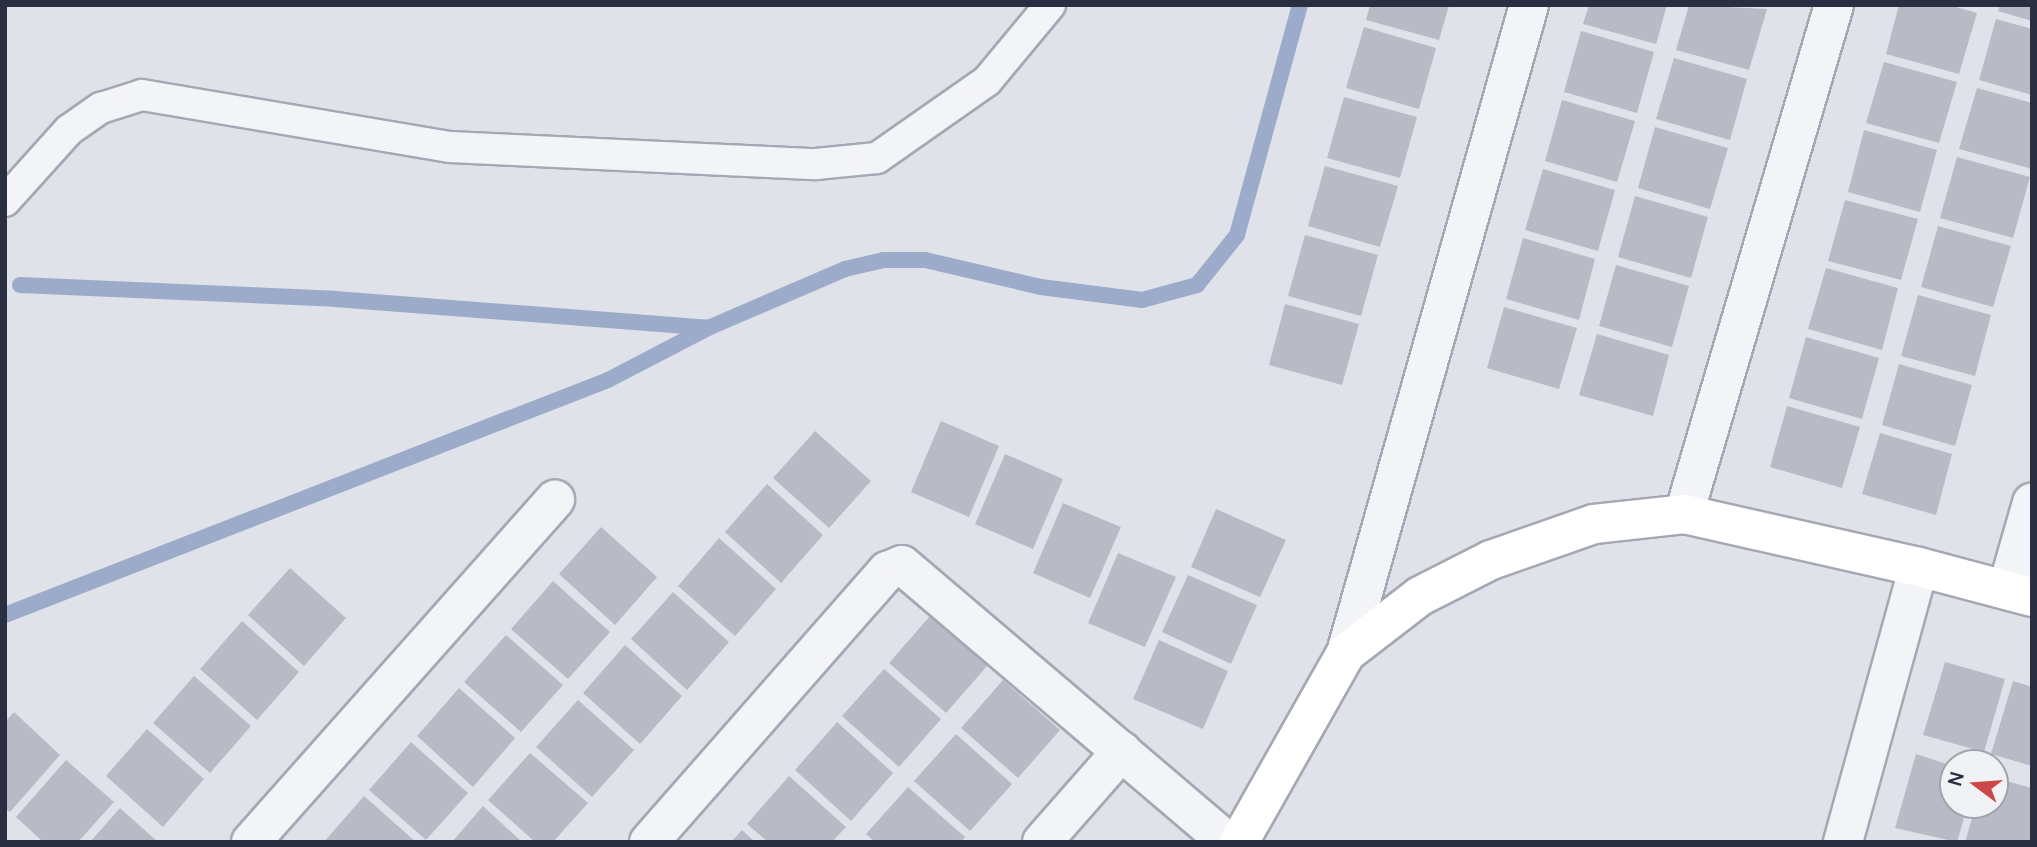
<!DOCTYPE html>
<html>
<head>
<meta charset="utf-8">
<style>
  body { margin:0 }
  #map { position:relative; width:2037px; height:847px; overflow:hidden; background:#e0e2e9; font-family:Manrope,sans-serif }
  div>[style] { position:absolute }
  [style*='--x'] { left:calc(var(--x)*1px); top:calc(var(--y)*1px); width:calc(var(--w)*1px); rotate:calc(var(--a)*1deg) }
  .stream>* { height:16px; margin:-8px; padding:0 8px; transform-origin:8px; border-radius:8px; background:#9cabc9 }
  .building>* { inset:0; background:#b8bbc6 }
  .roads { filter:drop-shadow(2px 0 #a5a8b3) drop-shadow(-2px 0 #a5a8b3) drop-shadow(0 2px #a5a8b3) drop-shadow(0 -2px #a5a8b3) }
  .lane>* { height:30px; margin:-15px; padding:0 15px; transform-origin:15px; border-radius:15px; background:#f3f4f7 }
  .street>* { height:38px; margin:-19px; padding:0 19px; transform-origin:19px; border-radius:19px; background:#f3f4f7 }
  .secondary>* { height:38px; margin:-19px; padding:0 19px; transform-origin:19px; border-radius:19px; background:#fff }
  span { translate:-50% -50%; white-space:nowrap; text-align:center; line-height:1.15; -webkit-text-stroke:5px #f0f2f6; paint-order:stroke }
  .frame { position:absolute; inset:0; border:7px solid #292e40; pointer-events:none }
  .north { position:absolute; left:1939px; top:749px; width:70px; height:70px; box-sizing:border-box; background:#f0f2f6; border:2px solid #a0a4ad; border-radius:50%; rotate:286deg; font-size:19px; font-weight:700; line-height:28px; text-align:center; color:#292e40 }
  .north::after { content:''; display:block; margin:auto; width:24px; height:32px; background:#cc4748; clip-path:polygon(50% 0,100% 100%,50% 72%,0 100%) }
</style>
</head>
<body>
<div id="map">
  <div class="stream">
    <i style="--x:20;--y:285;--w:315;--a:2.5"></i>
    <i style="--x:335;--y:299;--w:374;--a:4.4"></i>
    <i style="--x:5;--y:615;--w:647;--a:-21.29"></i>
    <i style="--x:608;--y:380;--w:113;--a:-27.5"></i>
    <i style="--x:708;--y:328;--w:149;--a:-23.3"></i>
    <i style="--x:845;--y:269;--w:39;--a:-13"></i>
    <i style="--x:883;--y:260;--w:42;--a:0"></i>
    <i style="--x:925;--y:260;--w:119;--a:13.1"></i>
    <i style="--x:1041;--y:287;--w:102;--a:7.3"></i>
    <i style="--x:1142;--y:300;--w:57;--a:-15.3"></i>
    <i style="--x:1197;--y:285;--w:64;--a:-51.3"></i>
    <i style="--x:1237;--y:235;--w:238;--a:-74.7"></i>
  </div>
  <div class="building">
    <i style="clip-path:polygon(1370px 5px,1449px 5px,1439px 40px,1366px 20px)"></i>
    <i style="clip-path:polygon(1589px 5px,1667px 5px,1656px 44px,1583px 24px)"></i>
    <i style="clip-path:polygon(1689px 5px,1767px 9px,1749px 70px,1676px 50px)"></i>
    <i style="clip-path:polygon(1899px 5px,1949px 5px,1977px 13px,1959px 74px,1886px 54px)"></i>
    <i style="clip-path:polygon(2000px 5px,2032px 5px,2032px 21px,1998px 11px)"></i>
    <i style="clip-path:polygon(1996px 19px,2032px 29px,2032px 95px,1979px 80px)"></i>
    <i style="clip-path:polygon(1364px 27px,1436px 48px,1419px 109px,1346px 88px)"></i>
    <i style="clip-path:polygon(1581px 31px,1654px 52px,1637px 113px,1564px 92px)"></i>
    <i style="clip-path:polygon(1674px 58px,1747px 79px,1730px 140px,1656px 119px)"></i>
    <i style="clip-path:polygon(1884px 62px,1957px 82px,1939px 143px,1866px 123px)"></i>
    <i style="clip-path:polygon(1977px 88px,2032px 103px,2032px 169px,1959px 149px)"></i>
    <i style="clip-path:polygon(1344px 97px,1417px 117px,1400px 178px,1327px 158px)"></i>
    <i style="clip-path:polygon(1562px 100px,1635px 121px,1617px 182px,1545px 161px)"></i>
    <i style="clip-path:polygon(1655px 127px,1728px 148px,1710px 209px,1638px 188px)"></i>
    <i style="clip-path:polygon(1864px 130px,1937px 150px,1920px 212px,1848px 192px)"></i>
    <i style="clip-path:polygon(1957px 157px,2030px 177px,2013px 238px,1940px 218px)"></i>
    <i style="clip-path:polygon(1325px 166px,1398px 186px,1380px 247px,1308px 226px)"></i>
    <i style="clip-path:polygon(1543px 169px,1615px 190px,1598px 251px,1525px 230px)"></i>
    <i style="clip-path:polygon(1635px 196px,1708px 217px,1691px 278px,1618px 257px)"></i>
    <i style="clip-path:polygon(1845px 200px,1918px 219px,1901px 280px,1828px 261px)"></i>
    <i style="clip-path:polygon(1938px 226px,2011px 246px,1993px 307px,1921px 287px)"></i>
    <i style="clip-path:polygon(1305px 235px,1378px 255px,1361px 316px,1288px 296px)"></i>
    <i style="clip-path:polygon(1523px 238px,1595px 259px,1579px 320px,1506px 299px)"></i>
    <i style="clip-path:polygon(1616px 265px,1689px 286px,1672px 347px,1599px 326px)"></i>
    <i style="clip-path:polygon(1826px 268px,1898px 288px,1882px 350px,1808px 329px)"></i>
    <i style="clip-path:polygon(1918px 295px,1991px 315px,1975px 376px,1901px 356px)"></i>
    <i style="clip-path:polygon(1285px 304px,1359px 324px,1342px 385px,1269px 365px)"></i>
    <i style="clip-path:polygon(1504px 307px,1577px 328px,1559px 389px,1487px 368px)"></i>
    <i style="clip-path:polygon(1597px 334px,1669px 355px,1653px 416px,1579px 395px)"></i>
    <i style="clip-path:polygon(1806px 337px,1879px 358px,1862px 419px,1789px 398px)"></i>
    <i style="clip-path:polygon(1899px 364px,1972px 385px,1955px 446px,1882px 425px)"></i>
    <i style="clip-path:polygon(1787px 406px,1860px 427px,1842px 488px,1770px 467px)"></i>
    <i style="clip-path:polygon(941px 421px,999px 446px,969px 517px,911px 492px)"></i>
    <i style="clip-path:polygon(815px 431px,871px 481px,829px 528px,773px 478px)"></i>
    <i style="clip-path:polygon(1880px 433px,1952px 454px,1936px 515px,1862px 494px)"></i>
    <i style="clip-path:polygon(1005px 454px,1063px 479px,1033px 549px,975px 524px)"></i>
    <i style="clip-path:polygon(767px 484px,823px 535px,781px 583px,725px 532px)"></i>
    <i style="clip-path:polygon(1063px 503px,1121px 527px,1090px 598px,1033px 573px)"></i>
    <i style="clip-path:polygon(1216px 509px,1286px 540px,1260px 597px,1191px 567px)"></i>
    <i style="clip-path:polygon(601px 527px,657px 577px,615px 625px,559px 574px)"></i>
    <i style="clip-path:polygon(719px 538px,776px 589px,735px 636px,678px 586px)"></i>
    <i style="clip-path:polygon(1118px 553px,1176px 577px,1145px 647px,1088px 623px)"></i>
    <i style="clip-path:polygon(290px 568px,346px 618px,304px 666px,248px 615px)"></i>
    <i style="clip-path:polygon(1188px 575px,1257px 605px,1231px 664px,1162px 632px)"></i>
    <i style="clip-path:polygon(553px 581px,610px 632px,568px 679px,511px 629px)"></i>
    <i style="clip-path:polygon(673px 592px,729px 642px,687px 690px,631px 639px)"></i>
    <i style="clip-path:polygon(931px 615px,988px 665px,946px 713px,889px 663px)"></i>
    <i style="clip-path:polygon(242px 621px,299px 672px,257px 720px,200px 669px)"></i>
    <i style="clip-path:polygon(506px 635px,563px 685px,521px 732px,464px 682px)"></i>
    <i style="clip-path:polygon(1159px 640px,1228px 671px,1203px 729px,1133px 699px)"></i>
    <i style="clip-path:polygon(625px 645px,682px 696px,640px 744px,583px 693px)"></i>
    <i style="clip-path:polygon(1945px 662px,2005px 679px,1984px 752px,1923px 735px)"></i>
    <i style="clip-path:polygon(884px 669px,941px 719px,899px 767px,842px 716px)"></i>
    <i style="clip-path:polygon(194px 676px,251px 726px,210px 773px,153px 723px)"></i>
    <i style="clip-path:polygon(1003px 680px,1060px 730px,1018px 778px,961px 728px)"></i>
    <i style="clip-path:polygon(2013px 681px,2032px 687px,2032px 766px,1991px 754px)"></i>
    <i style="clip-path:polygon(459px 688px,515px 738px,473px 787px,417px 736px)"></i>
    <i style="clip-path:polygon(578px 700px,634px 750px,592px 797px,536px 747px)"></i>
    <i style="clip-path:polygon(14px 712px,60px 755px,10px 812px,5px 808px,5px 722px)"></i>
    <i style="clip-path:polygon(837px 722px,893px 773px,851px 821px,795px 770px)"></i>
    <i style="clip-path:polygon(147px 729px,204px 779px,163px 827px,106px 776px)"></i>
    <i style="clip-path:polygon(956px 734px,1012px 784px,970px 831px,914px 781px)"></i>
    <i style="clip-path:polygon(411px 742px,468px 793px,426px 840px,369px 790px)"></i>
    <i style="clip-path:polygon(530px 753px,588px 803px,553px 842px,535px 842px,488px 800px)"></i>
    <i style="clip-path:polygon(1916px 754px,1953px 766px,1953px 805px,1968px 805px,1957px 842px,1895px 828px)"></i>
    <i style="clip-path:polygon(66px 760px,114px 802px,78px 842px,43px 842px,16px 817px)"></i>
    <i style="clip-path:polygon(789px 776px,846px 827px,832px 842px,768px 842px,747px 824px)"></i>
    <i style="clip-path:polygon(1995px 778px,2032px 788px,2031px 842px,1965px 842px,1976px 805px,1995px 805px)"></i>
    <i style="clip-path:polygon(908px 787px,965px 837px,961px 842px,875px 842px,866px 834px)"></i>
    <i style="clip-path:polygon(364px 796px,416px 842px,324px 842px)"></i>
    <i style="clip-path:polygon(483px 806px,522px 842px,452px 842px)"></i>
    <i style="clip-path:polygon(120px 808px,158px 842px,90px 842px)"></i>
    <i style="clip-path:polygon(742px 830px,755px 842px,731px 842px)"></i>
  </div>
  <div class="roads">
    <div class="lane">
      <i style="--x:5;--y:201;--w:96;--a:-48"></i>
      <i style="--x:69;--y:130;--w:39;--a:-35"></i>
      <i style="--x:101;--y:108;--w:43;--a:-17.6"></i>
      <i style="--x:142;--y:95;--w:312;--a:9.6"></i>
      <i style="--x:450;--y:147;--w:366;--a:2.7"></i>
      <i style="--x:816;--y:164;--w:61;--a:-5.6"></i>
      <i style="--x:877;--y:158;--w:134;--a:-35"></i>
      <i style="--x:987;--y:81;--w:99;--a:-50.3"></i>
    </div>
    <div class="street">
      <i style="--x:1684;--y:514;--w:531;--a:-73.58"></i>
      <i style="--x:2007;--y:590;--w:91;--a:-74"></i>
      <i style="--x:1346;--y:653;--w:673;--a:-74.23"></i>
      <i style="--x:251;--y:842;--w:458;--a:-48.4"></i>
      <i style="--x:649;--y:842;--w:361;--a:-48.7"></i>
      <i style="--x:887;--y:571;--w:16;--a:-22"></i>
      <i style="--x:902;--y:565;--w:427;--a:40.4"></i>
      <i style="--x:1042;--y:842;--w:121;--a:-48.7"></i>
      <i style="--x:1843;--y:842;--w:285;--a:-74.6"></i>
    </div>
    <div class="secondary">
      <i style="--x:1239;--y:842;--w:217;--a:-60.5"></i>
      <i style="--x:1346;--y:653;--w:93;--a:-37.6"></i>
      <i style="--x:1420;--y:596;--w:80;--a:-26.9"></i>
      <i style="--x:1491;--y:560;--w:109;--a:-19.3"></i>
      <i style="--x:1594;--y:524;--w:91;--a:-6.3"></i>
      <i style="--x:1684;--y:514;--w:241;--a:12.7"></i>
      <i style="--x:1919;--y:567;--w:117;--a:14.9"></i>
    </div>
  </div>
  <div class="frame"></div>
  <div class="north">N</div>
</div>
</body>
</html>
